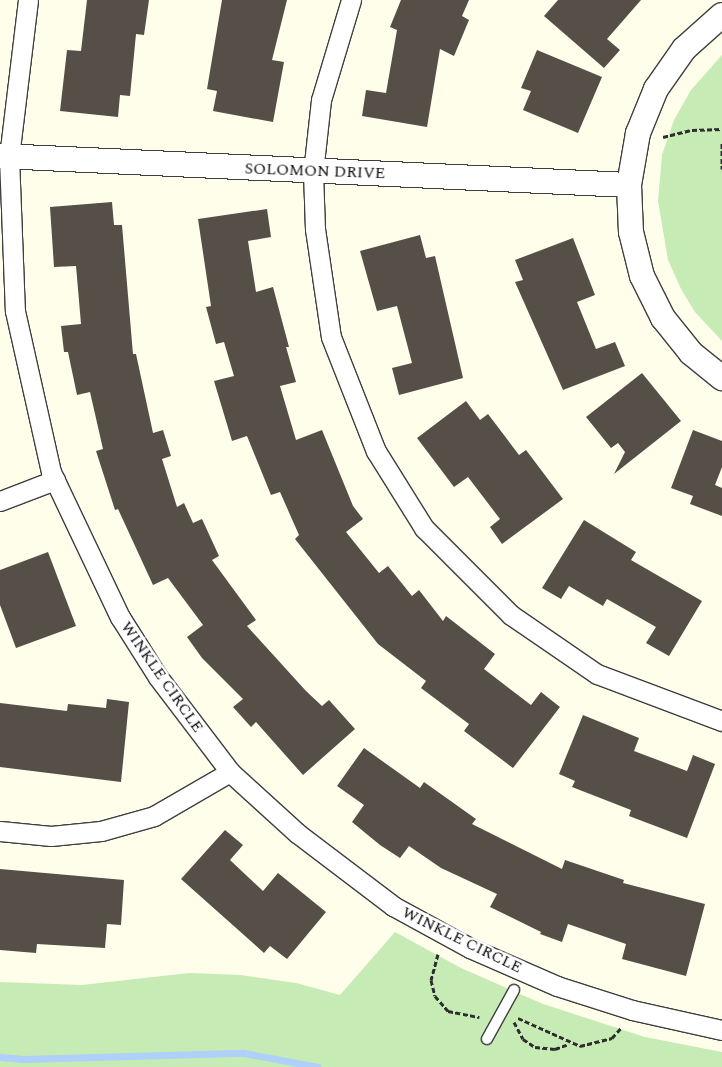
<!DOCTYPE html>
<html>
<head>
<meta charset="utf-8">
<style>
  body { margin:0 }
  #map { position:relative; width:722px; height:1067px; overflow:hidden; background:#fffeeb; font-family:Spectral,serif }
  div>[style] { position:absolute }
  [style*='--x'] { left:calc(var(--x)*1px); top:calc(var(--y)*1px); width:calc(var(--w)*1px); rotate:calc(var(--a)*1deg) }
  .green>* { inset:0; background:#c7ebb4 }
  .stream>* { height:7px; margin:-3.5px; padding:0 3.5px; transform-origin:3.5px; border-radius:3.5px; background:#aed0f9 }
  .building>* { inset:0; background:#554f48 }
  .path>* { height:3px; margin-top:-1.5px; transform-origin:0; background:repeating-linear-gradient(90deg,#2e2e2e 0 5px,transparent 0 7.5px) }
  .roads { filter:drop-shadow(1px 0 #3f3f3f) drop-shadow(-1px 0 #3f3f3f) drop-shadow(0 1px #3f3f3f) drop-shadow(0 -1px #3f3f3f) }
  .service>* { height:10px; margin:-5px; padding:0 5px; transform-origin:5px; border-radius:5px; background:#fff }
  .minor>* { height:19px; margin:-9.5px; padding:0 9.5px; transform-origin:9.5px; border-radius:9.5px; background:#fff }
  .tertiary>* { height:24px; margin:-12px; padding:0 12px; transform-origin:12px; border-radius:12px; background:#fff }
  span { translate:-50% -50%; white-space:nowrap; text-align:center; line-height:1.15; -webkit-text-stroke:5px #fff; paint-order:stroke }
  .street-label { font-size:16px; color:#0c0c0c }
</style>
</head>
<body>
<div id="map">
  <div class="green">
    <i style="clip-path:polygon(722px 55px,722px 341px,695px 312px,681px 289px,668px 260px,658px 201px,662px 155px,674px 120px,691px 90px)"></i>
    <i style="clip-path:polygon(395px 932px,461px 968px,543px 1004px,645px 1037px,722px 1052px,722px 1067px,0 1067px,0 982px,82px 985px,189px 973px,241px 975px,296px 983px,340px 995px)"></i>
  </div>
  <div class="stream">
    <i style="--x:0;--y:1057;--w:24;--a:5"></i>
    <i style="--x:24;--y:1059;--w:220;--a:-1.6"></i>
    <i style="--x:244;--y:1053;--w:75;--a:10.7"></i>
  </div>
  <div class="building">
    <i style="clip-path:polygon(87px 0,149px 0,144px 35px,136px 34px,130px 96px,120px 95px,118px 117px,60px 111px,67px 50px,81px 51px)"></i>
    <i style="clip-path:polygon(222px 0,287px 0,272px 60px,284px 62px,273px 122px,213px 111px,217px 91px,207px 89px)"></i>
    <i style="clip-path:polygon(401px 0,469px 0,462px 16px,469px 20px,454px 56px,440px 49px,427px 127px,362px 116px,366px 90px,386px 93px,397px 30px,390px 27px)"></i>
    <i style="clip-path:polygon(558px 0,641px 0,607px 39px,620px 50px,604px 68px,544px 16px)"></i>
    <i style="clip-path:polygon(537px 50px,602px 77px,578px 133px,523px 110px,531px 91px,521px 88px)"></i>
    <i style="clip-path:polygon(112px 202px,114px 225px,122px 225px,133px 354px,136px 354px,153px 433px,163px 430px,171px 456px,162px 459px,177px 507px,184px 503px,193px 523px,202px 519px,219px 556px,212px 560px,256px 620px,247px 626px,306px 691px,322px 706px,329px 700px,355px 729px,303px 775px,256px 722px,251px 727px,233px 707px,243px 699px,202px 658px,187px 637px,203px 625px,168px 578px,153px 585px,118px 509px,115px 510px,96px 451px,103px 449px,90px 392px,77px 395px,68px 352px,64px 352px,61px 326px,81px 324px,76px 266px,54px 267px,50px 207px)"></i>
    <i style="clip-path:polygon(267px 209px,271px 237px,248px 241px,256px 292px,273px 287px,289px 347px,286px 347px,296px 382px,280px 386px,296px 440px,322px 430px,353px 506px,363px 519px,346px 532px,379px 573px,388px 566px,412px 596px,419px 590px,443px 621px,446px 616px,495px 654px,484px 669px,531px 705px,541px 692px,560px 707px,513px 768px,464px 731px,469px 724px,421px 688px,426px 681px,378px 644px,295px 539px,299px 535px,280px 492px,271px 495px,247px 436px,232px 441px,214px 381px,234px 376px,224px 342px,216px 344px,206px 307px,211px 306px,198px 219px)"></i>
    <i style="clip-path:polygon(420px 235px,426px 258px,435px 256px,463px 378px,399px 395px,392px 368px,412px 363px,397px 306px,377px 311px,360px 251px)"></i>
    <i style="clip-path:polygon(573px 238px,595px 295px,577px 302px,596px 349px,615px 342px,625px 366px,563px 390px,515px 282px,523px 280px,515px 260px)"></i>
    <i style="clip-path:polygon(642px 373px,681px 421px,614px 474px,625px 452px,618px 443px,611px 448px,586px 417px)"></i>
    <i style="clip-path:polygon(466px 401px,480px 420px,488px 414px,519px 455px,526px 450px,563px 499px,502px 544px,490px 527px,500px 519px,468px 477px,454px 487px,417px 438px)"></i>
    <i style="clip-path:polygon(693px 430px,722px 441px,722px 467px,715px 485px,722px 488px,722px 516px,690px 504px,693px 496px,671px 488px)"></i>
    <i style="clip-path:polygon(584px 520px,636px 552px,631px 560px,702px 601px,669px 656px,646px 643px,656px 627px,607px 599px,603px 606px,569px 586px,561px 599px,542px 588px)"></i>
    <i style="clip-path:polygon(48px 552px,76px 626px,16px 648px,0 605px,0 570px)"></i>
    <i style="clip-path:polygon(107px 699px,129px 702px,121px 782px,0 767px,0 703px,67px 711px,68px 704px,106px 708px)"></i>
    <i style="clip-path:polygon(583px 715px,639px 738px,634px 751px,687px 771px,693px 755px,715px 764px,687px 838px,629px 816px,631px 810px,572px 787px,575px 781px,559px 774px)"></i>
    <i style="clip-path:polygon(364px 748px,420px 788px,424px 782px,476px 819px,472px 824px,562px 869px,565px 860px,624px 880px,623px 883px,705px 904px,686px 976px,622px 959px,626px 944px,568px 924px,562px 942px,540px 934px,541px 932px,490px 907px,497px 894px,441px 868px,409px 846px,400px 858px,380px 845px,352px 822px,364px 805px,337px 786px)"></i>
    <i style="clip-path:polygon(225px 830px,243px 845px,230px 860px,263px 891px,278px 873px,326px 912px,287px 959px,270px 946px,264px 953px,181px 879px)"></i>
    <i style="clip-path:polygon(0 869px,124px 880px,121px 925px,107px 924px,105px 948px,37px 944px,36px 953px,0 950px)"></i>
  </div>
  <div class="path">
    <i style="--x:663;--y:137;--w:30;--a:-14"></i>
    <i style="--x:692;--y:130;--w:30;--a:-2"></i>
    <i style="--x:722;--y:143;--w:26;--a:90"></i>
    <i style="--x:438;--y:954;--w:27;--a:105"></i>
    <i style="--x:431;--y:980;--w:16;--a:76"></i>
    <i style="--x:435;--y:996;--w:20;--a:49"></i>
    <i style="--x:448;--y:1011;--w:32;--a:11"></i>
    <i style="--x:518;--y:1018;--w:68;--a:24.3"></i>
    <i style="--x:580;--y:1046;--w:33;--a:-14"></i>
    <i style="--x:612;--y:1038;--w:13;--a:-48"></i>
    <i style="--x:514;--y:1022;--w:19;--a:62"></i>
    <i style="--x:523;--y:1039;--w:14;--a:34"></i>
    <i style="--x:535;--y:1047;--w:20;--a:6"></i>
    <i style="--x:555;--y:1049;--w:15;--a:-20"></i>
  </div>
  <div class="roads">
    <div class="service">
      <i style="--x:487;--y:1039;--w:56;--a:-61.1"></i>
    </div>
    <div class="minor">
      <i style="--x:28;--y:0;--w:158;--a:96.9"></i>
      <i style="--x:9;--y:157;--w:154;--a:87.8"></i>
      <i style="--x:15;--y:311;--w:165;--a:77.4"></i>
      <i style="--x:51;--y:472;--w:161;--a:64.6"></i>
      <i style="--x:120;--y:617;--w:71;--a:57.7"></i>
      <i style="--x:158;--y:677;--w:119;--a:52.8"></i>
      <i style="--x:230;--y:772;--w:91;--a:42.3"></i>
      <i style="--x:297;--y:833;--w:121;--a:37.2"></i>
      <i style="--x:393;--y:906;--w:88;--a:28.6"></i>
      <i style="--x:470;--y:948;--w:95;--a:23.6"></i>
      <i style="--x:557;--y:986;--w:79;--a:17.7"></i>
      <i style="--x:632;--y:1010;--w:92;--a:12.5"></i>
      <i style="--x:351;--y:0;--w:104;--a:106.7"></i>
      <i style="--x:321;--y:100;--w:72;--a:96.3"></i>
      <i style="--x:313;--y:172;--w:57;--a:88"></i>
      <i style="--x:315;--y:229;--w:109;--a:81.6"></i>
      <i style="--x:331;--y:337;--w:123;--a:68.5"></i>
      <i style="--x:376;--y:451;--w:91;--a:58.1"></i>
      <i style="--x:424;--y:528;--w:123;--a:45"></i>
      <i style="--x:511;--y:615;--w:104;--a:34.5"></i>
      <i style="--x:597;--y:674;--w:134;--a:20.6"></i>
      <i style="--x:0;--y:501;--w:59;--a:-20.9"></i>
      <i style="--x:0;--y:831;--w:51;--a:5.6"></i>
      <i style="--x:51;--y:836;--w:50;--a:-5.7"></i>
      <i style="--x:101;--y:831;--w:55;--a:-15.8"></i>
      <i style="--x:154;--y:816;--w:88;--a:-30.1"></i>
    </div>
    <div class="tertiary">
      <i style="--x:722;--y:15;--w:51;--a:138.2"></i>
      <i style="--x:684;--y:49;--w:49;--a:125"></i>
      <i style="--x:656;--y:89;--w:48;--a:112.2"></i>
      <i style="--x:638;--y:133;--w:53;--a:99.8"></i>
      <i style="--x:629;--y:185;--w:47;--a:87.6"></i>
      <i style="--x:631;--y:232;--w:45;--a:76"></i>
      <i style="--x:642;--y:276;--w:47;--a:63.4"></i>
      <i style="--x:663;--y:318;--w:45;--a:51.3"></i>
      <i style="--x:691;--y:353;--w:40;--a:39"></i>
      <i style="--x:0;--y:156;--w:630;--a:2.64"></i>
    </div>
  </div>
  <div class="street-label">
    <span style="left:315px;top:171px;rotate:2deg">SOLOMON DRIVE</span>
    <span style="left:162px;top:677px;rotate:55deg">WINKLE CIRCLE</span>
    <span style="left:462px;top:940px;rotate:26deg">WINKLE CIRCLE</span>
  </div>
</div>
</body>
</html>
